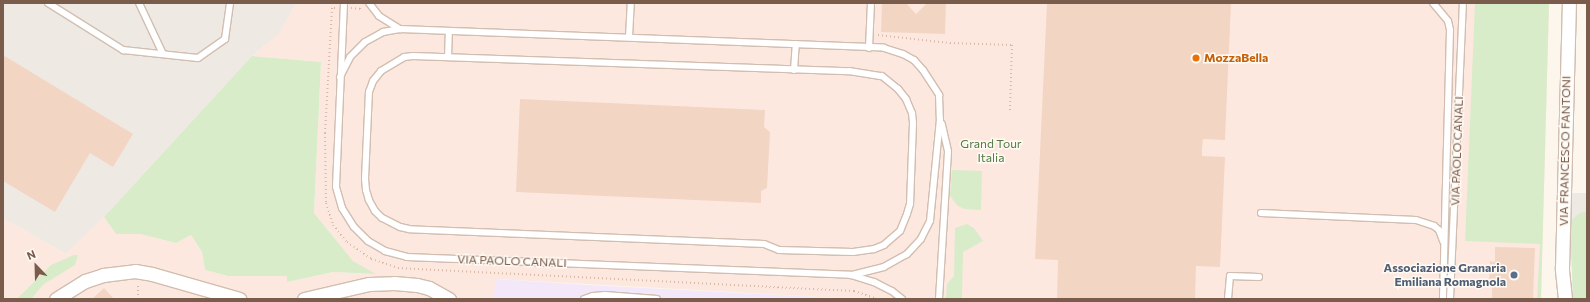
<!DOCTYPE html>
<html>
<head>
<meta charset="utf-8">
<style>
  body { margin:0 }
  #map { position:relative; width:1590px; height:302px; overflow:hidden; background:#fdf6ec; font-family:Commissioner,sans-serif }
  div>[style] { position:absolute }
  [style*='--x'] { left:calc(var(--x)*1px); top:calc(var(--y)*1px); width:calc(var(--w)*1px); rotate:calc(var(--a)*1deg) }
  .commercial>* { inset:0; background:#fde8e0 }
  .industrial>* { inset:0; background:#efe9e4 }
  .education>* { inset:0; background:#f3e8fa }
  .green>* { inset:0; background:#d8ecc9 }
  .building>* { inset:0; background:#f3d5c3 }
  .path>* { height:2px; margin-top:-1px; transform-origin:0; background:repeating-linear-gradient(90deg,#d9b8a5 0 1px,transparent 0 4px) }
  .roads { filter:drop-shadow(1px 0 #d1beb0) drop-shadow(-1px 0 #d1beb0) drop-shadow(0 1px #d1beb0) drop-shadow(0 -1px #d1beb0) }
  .service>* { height:6px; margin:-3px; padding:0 3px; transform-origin:3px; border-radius:3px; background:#fff }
  .minor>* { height:13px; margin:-6.5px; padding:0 6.5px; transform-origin:6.5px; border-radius:6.5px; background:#fff }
  .dots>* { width:11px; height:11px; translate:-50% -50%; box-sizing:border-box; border:2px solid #fffaf3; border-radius:50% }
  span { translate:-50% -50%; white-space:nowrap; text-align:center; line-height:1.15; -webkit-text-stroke:3px #fffaf3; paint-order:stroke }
  .food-label { font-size:12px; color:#c56008; font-weight:700 }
  .left { translate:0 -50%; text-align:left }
  .park-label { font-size:12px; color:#537a41 }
  .street-label { font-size:12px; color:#7a5c4d }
  .service-label { font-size:12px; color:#4e5e75; font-weight:700 }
  .right { translate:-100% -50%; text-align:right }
  .frame { position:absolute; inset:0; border:4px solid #7a5c4d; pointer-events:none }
  .north { position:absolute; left:16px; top:246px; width:40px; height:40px; -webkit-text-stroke:3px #fffaf3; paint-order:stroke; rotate:337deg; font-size:11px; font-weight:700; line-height:16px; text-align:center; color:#7a5c4d }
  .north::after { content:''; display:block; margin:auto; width:14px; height:18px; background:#7a5c4d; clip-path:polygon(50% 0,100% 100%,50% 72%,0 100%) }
</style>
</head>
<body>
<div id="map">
  <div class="commercial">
    <i style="clip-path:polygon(296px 3px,1549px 3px,1541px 299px,857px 299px,496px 279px,494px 299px,3px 299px,3px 218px,66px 254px,104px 217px,116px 234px,140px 234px,176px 243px,191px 235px,202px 252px,205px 270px,228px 276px,287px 276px,287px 282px,333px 272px,375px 274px,353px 261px,314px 213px,321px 62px,252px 56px,279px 34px)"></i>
  </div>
  <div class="industrial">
    <i style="clip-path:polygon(3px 3px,296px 3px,279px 34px,252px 56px,104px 217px,66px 254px,3px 218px)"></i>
    <i style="clip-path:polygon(1569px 193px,1587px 193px,1587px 299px,1573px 299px)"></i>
  </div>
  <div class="education">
    <i style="clip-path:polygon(495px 279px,588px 285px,857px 299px,494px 299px)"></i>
  </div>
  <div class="green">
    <i style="clip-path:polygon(1475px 3px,1549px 3px,1541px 298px,1555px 299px,1537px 299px,1540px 244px,1465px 241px)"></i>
    <i style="clip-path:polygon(252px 56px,321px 62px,314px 213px,353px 261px,376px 274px,333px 272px,287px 282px,287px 276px,228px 276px,205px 270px,202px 252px,191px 235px,176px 243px,140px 234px,116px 234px,104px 217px)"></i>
    <i style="clip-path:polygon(952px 170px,982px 171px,981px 210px,965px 209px,958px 206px,953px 200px,950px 195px)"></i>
    <i style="clip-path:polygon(1582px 212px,1587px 212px,1587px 299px,1573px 299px,1570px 222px,1577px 215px)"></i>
    <i style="clip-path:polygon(967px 224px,974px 228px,983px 241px,963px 252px,962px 299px,946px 299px,947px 284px,954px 276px,955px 228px)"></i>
    <i style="clip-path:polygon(74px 255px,78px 255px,75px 265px,44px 284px,31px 299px,17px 299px,51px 265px)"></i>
  </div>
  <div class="building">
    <i style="clip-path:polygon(882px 3px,906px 3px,916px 14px,927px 3px,946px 3px,945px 34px,881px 32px)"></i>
    <i style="clip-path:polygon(1047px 3px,1231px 3px,1225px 140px,1203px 139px,1202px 148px,1202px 156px,1225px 157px,1220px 267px,1196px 266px,1195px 299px,1057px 299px,1058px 260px,1035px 259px)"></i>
    <i style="clip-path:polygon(3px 55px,133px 134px,113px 167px,90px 153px,55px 212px,3px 181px)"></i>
    <i style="clip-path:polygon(520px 99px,765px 110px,764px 127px,770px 132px,767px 188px,761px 191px,761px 203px,516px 192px)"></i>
    <i style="clip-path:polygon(1495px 247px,1535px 248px,1533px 299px,1492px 299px,1492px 287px,1489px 287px,1490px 261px,1495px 262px)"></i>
    <i style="clip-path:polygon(104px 288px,114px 299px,92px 299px)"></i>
  </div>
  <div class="path">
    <i style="--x:335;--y:8;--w:3;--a:180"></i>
    <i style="--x:332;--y:8;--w:125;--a:93.2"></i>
    <i style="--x:325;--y:133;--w:70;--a:89.2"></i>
    <i style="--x:326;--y:203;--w:23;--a:72"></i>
    <i style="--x:333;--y:225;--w:22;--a:51"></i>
    <i style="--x:347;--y:242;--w:29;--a:35"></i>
    <i style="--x:371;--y:259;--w:28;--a:18"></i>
    <i style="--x:398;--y:268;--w:457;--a:2.9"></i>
    <i style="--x:854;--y:291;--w:24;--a:19"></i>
    <i style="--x:351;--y:8;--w:9;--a:6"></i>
    <i style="--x:360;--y:9;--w:4;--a:-56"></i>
    <i style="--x:878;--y:35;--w:72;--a:6.3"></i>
    <i style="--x:950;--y:43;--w:62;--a:1.8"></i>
    <i style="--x:1012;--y:45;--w:65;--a:91.8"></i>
    <i style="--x:138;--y:299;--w:16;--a:-90"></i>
  </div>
  <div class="roads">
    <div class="service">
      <i style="--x:48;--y:3;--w:89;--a:32.1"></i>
      <i style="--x:123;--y:50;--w:75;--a:6.1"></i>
      <i style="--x:198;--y:58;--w:33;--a:-35"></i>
      <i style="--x:225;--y:39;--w:36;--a:-82"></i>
      <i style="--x:139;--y:3;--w:56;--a:64.8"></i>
      <i style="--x:344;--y:3;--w:184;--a:92.5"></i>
      <i style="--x:336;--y:187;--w:22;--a:74"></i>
      <i style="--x:342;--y:208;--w:22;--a:58"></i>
      <i style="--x:354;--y:227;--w:20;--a:45"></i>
      <i style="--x:368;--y:241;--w:20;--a:30"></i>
      <i style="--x:385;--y:251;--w:23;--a:15"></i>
      <i style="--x:407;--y:257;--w:444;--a:2.3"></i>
      <i style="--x:851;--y:275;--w:24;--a:17"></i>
      <i style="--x:874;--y:282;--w:20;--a:27"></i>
      <i style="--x:892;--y:291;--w:13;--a:39"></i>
      <i style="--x:369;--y:3;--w:16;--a:52"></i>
      <i style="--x:379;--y:16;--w:25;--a:32"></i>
      <i style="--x:1433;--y:3;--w:23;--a:50"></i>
      <i style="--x:1448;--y:21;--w:9;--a:77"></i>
      <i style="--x:1450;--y:30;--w:269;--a:91.5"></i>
      <i style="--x:629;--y:37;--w:34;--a:-87"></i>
      <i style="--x:869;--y:48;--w:45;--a:-87.5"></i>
      <i style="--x:413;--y:56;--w:436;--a:2"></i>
      <i style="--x:849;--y:71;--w:33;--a:9"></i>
      <i style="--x:882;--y:76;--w:21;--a:39"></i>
      <i style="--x:898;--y:89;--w:13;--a:51"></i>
      <i style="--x:906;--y:99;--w:15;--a:67"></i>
      <i style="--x:912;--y:113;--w:10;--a:84"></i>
      <i style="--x:913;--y:123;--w:81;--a:92.1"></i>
      <i style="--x:910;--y:204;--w:10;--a:107"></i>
      <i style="--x:907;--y:214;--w:18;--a:112"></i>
      <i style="--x:900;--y:231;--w:21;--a:139"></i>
      <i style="--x:884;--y:245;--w:11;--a:158"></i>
      <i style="--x:874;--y:249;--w:21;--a:172"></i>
      <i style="--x:853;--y:252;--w:74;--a:-178.5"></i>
      <i style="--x:779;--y:250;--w:16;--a:-158"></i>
      <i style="--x:764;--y:244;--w:355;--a:-177.6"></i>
      <i style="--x:409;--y:229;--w:9;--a:-167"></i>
      <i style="--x:400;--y:227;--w:20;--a:-153"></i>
      <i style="--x:382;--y:218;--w:10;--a:-135"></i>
      <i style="--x:375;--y:211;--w:13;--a:-119"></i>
      <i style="--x:369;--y:200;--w:10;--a:-107"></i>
      <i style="--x:366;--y:190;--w:11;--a:-95"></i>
      <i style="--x:365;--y:179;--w:87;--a:-87.4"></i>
      <i style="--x:369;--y:92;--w:12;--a:-70"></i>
      <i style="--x:373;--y:81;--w:13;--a:-51"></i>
      <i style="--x:381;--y:71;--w:27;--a:-31"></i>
      <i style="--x:404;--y:57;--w:9;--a:-6"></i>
      <i style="--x:448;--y:57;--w:26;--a:-88"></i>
      <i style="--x:794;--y:70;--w:26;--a:-86"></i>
      <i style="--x:340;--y:77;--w:22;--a:-63"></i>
      <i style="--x:350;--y:57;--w:21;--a:-45"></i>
      <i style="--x:365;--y:42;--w:21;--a:-29"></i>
      <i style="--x:383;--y:32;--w:17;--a:-10"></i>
      <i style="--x:400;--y:29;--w:484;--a:2.2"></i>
      <i style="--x:884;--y:48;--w:20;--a:18"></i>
      <i style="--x:903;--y:54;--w:13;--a:29"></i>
      <i style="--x:914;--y:60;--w:13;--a:48"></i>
      <i style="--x:923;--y:70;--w:30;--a:57"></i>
      <i style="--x:939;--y:95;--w:24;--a:88"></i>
      <i style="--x:940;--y:119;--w:102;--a:95.6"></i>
      <i style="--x:930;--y:221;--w:20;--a:117"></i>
      <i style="--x:921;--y:239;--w:21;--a:133"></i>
      <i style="--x:907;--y:254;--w:26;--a:151"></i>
      <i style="--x:884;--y:267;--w:34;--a:166"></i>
      <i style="--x:1261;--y:213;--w:155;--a:2.6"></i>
      <i style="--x:1416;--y:220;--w:19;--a:18"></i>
      <i style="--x:1434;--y:226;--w:6;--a:39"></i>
      <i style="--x:1439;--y:230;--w:12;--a:70"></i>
      <i style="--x:584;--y:299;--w:9;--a:-18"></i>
      <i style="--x:593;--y:296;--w:12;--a:-5"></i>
      <i style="--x:605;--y:295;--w:52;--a:4.4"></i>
      <i style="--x:939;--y:299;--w:148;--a:-86.5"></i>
      <i style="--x:948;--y:151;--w:28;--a:-103"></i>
      <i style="--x:1228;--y:299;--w:23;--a:-85"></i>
      <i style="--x:1230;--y:276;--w:29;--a:2"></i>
      <i style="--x:1450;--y:299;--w:296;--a:-87.5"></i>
    </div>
    <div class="minor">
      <i style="--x:56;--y:299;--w:34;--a:-32"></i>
      <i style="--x:85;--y:281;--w:19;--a:-18"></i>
      <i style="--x:103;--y:275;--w:32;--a:-7"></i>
      <i style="--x:135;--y:271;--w:17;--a:10"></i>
      <i style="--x:152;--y:274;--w:91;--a:16"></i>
      <i style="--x:304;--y:299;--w:67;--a:-13"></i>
      <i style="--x:369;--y:284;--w:25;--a:-2"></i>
      <i style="--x:394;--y:283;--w:23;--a:5"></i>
      <i style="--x:417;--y:285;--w:12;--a:14"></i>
      <i style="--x:429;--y:288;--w:23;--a:29"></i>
      <i style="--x:1565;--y:299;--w:31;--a:-96"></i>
      <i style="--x:1562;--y:268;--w:265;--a:-88.5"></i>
    </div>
  </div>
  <div class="dots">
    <i style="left:1196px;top:58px;background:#e8710a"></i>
    <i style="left:1514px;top:275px;background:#5c6f8a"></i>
  </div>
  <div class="food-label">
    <span class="left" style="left:1204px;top:58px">MozzaBella</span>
  </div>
  <div class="park-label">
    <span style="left:991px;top:151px">Grand Tour<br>Italia</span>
  </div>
  <div class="street-label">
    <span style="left:1457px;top:151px;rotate:-88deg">VIA PAOLO CANALI</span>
    <span style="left:1565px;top:151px;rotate:-89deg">VIA FRANCESCO FANTONI</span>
    <span style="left:512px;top:261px;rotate:2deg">VIA PAOLO CANALI</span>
  </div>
  <div class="service-label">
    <span class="right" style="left:1506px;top:275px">Associazione Granaria<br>Emiliana Romagnola</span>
  </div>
  <div class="frame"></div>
  <div class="north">N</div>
</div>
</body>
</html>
